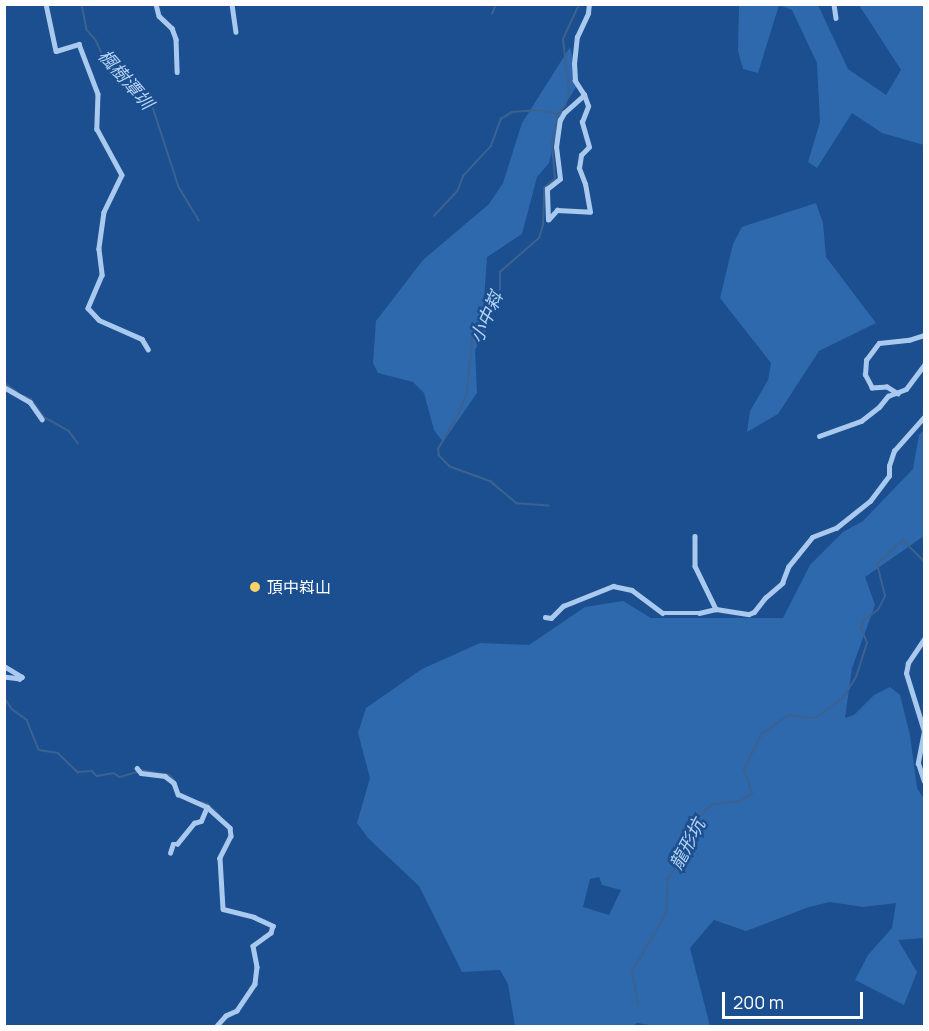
<!DOCTYPE html>
<html>
<head>
<meta charset="utf-8">
<style>
  body { margin:0 }
  #map { position:relative; width:929px; height:1031px; overflow:hidden; background:#1b4f8f; font-family:Manrope,"Noto Sans TC",sans-serif }
  div>[style] { position:absolute }
  [style*='--x'] { left:calc(var(--x)*1px); top:calc(var(--y)*1px); width:calc(var(--w)*1px); rotate:calc(var(--a)*1deg) }
  .green>* { inset:0; background:#2e69ad }
  .stream>* { height:1.5px; margin:-0.75px; padding:0 0.75px; transform-origin:0.75px; border-radius:0.75px; background:#3c6290 }
  .minor>* { height:4.5px; margin:-2.25px; padding:0 2.25px; transform-origin:2.25px; border-radius:2.25px; background:#a9c9ee }
  .tertiary>* { height:5px; margin:-2.5px; padding:0 2.5px; transform-origin:2.5px; border-radius:2.5px; background:#a9c9ee }
  .dots>* { width:16px; height:16px; translate:-50% -50%; box-sizing:border-box; border:3px solid #1b4f8f; border-radius:50% }
  span { translate:-50% -50%; white-space:nowrap; text-align:center; line-height:1.15; -webkit-text-stroke:5px #1b4f8f; paint-order:stroke }
  .poi-label { font-size:16px; color:#fff }
  .left { translate:0 -50%; text-align:left }
  .water-label { font-size:18px; color:#b5d3f5; font-style:italic }
  .frame { position:absolute; inset:0; border:6px solid #fff; pointer-events:none }
  .scale { position:absolute; left:722px; top:992px; width:141px; height:27px; box-sizing:border-box; border:3px solid #fff; border-top:0; padding-left:8px; font-size:18px; line-height:21px; white-space:nowrap; color:#fff; -webkit-text-stroke:4px #1b4f8f; paint-order:stroke }
</style>
</head>
<body>
<div id="map">
  <div class="green">
    <i style="clip-path:polygon(739px 5px,818px 5px,848px 69px,886px 95px,901px 70px,859px 5px,924px 5px,924px 145px,882px 133px,852px 113px,817px 168px,808px 162px,820px 122px,817px 63px,792px 10px,779px 5px,758px 73px,743px 69px,738px 51px)"></i>
    <i style="clip-path:polygon(570px 47px,579px 82px,563px 108px,549px 163px,537px 177px,522px 234px,487px 257px,484px 300px,487px 330px,475px 350px,477px 393px,443px 442px,434px 430px,424px 393px,413px 382px,378px 373px,373px 363px,376px 321px,423px 260px,489px 204px,503px 183px,522px 123px)"></i>
    <i style="clip-path:polygon(816px 203px,823px 223px,826px 257px,876px 323px,819px 351px,778px 414px,747px 432px,750px 411px,768px 380px,771px 363px,720px 298px,733px 244px,742px 227px)"></i>
    <i style="clip-path:polygon(evenodd,924px 429px,924px 536px,865px 577px,875px 605px,852px 668px,845px 718px,854px 715px,874px 695px,890px 687px,900px 695px,910px 735px,917px 788px,924px 799px,924px 938px,898px 940px,917px 972px,904px 1005px,855px 980px,868px 955px,892px 928px,896px 903px,863px 907px,830px 902px,809px 907px,746px 931px,714px 920px,690px 948px,710px 1026px,655px 1026px,637px 1023px,633px 1026px,515px 1026px,508px 984px,500px 970px,462px 972px,419px 886px,368px 838px,357px 823px,370px 778px,358px 733px,366px 708px,422px 669px,480px 643px,529px 645px,585px 607px,623px 601px,651px 618px,783px 618px,810px 565px,843px 532px,863px 521px,913px 469px,919px 435px,924px 429px,599px 877px,602px 885px,621px 890px,609px 915px,583px 907px,590px 879px,599px 877px)"></i>
  </div>
  <div class="stream">
    <i style="--x:82;--y:4;--w:26;--a:79"></i>
    <i style="--x:87;--y:30;--w:13;--a:48"></i>
    <i style="--x:96;--y:40;--w:17;--a:66"></i>
    <i style="--x:103;--y:56;--w:28;--a:51"></i>
    <i style="--x:121;--y:78;--w:43;--a:42.2"></i>
    <i style="--x:153;--y:107;--w:84;--a:72"></i>
    <i style="--x:179;--y:187;--w:39;--a:59"></i>
    <i style="--x:492;--y:14;--w:11;--a:-68"></i>
    <i style="--x:434;--y:216;--w:35;--a:-47"></i>
    <i style="--x:458;--y:190;--w:15;--a:-70"></i>
    <i style="--x:463;--y:176;--w:41;--a:-47"></i>
    <i style="--x:491;--y:146;--w:29;--a:-70"></i>
    <i style="--x:501;--y:119;--w:13;--a:-32"></i>
    <i style="--x:512;--y:112;--w:27;--a:-4"></i>
    <i style="--x:539;--y:110;--w:19;--a:12"></i>
    <i style="--x:4;--y:382;--w:16;--a:38"></i>
    <i style="--x:24;--y:396;--w:8;--a:23"></i>
    <i style="--x:31;--y:399;--w:22;--a:54"></i>
    <i style="--x:44;--y:417;--w:29;--a:29"></i>
    <i style="--x:69;--y:431;--w:15;--a:53"></i>
    <i style="--x:549;--y:506;--w:32;--a:-176"></i>
    <i style="--x:517;--y:504;--w:34;--a:-140"></i>
    <i style="--x:491;--y:482;--w:44;--a:-159.9"></i>
    <i style="--x:450;--y:467;--w:16;--a:-135"></i>
    <i style="--x:439;--y:456;--w:7;--a:-98"></i>
    <i style="--x:438;--y:449;--w:42;--a:-59.7"></i>
    <i style="--x:459;--y:413;--w:22;--a:-68"></i>
    <i style="--x:467;--y:393;--w:54;--a:-84.7"></i>
    <i style="--x:472;--y:339;--w:57;--a:-60.8"></i>
    <i style="--x:500;--y:289;--w:17;--a:-90"></i>
    <i style="--x:500;--y:272;--w:52;--a:-41.1"></i>
    <i style="--x:539;--y:238;--w:13;--a:-72"></i>
    <i style="--x:543;--y:226;--w:38;--a:-88"></i>
    <i style="--x:544;--y:188;--w:14;--a:-39"></i>
    <i style="--x:555;--y:179;--w:35;--a:-95"></i>
    <i style="--x:552;--y:144;--w:31;--a:-79"></i>
    <i style="--x:558;--y:114;--w:11;--a:-49"></i>
    <i style="--x:565;--y:106;--w:15;--a:-74"></i>
    <i style="--x:569;--y:92;--w:53;--a:-96.5"></i>
    <i style="--x:563;--y:39;--w:38;--a:-65"></i>
    <i style="--x:4;--y:697;--w:14;--a:56"></i>
    <i style="--x:12;--y:709;--w:19;--a:36"></i>
    <i style="--x:27;--y:720;--w:32;--a:68"></i>
    <i style="--x:39;--y:750;--w:19;--a:9"></i>
    <i style="--x:58;--y:753;--w:28;--a:44"></i>
    <i style="--x:78;--y:772;--w:14;--a:-4"></i>
    <i style="--x:92;--y:771;--w:7;--a:45"></i>
    <i style="--x:97;--y:776;--w:17;--a:-10"></i>
    <i style="--x:114;--y:773;--w:7;--a:34"></i>
    <i style="--x:120;--y:777;--w:18;--a:-16"></i>
    <i style="--x:141;--y:770;--w:29;--a:10"></i>
    <i style="--x:170;--y:775;--w:8;--a:50"></i>
    <i style="--x:200;--y:802;--w:8;--a:14"></i>
    <i style="--x:208;--y:804;--w:17;--a:45"></i>
    <i style="--x:638;--y:1005;--w:35;--a:-100"></i>
    <i style="--x:632;--y:971;--w:66;--a:-59.2"></i>
    <i style="--x:666;--y:914;--w:35;--a:-87"></i>
    <i style="--x:668;--y:879;--w:26;--a:-54"></i>
    <i style="--x:683;--y:858;--w:38;--a:-72"></i>
    <i style="--x:695;--y:822;--w:23;--a:-47"></i>
    <i style="--x:711;--y:805;--w:29;--a:-8"></i>
    <i style="--x:740;--y:801;--w:14;--a:-30"></i>
    <i style="--x:752;--y:794;--w:26;--a:-108"></i>
    <i style="--x:744;--y:769;--w:39;--a:-63"></i>
    <i style="--x:762;--y:734;--w:32;--a:-36"></i>
    <i style="--x:788;--y:715;--w:28;--a:6"></i>
    <i style="--x:816;--y:718;--w:34;--a:-37"></i>
    <i style="--x:843;--y:698;--w:25;--a:-58"></i>
    <i style="--x:856;--y:677;--w:36;--a:-72"></i>
    <i style="--x:867;--y:643;--w:16;--a:-112"></i>
    <i style="--x:861;--y:628;--w:9;--a:-69"></i>
    <i style="--x:864;--y:620;--w:17;--a:-36"></i>
    <i style="--x:878;--y:610;--w:16;--a:-63"></i>
    <i style="--x:885;--y:596;--w:33;--a:-104"></i>
    <i style="--x:877;--y:564;--w:35;--a:-43"></i>
    <i style="--x:903;--y:540;--w:30;--a:45"></i>
  </div>
  <div class="minor">
    <i style="--x:46;--y:4;--w:48;--a:78"></i>
    <i style="--x:56;--y:51;--w:24;--a:-17"></i>
    <i style="--x:79;--y:44;--w:53;--a:69.2"></i>
    <i style="--x:98;--y:94;--w:35;--a:92"></i>
    <i style="--x:97;--y:129;--w:52;--a:61.5"></i>
    <i style="--x:122;--y:175;--w:41;--a:115.9"></i>
    <i style="--x:104;--y:212;--w:37;--a:98"></i>
    <i style="--x:99;--y:249;--w:26;--a:83"></i>
    <i style="--x:102;--y:275;--w:36;--a:113"></i>
    <i style="--x:88;--y:308;--w:16;--a:47"></i>
    <i style="--x:99;--y:320;--w:47;--a:23.8"></i>
    <i style="--x:142;--y:339;--w:12;--a:59"></i>
    <i style="--x:156;--y:4;--w:12;--a:76"></i>
    <i style="--x:159;--y:16;--w:18;--a:43"></i>
    <i style="--x:172;--y:28;--w:12;--a:70"></i>
    <i style="--x:176;--y:39;--w:33;--a:88"></i>
    <i style="--x:232;--y:4;--w:28;--a:82"></i>
    <i style="--x:834;--y:4;--w:14;--a:82"></i>
    <i style="--x:549;--y:219;--w:12;--a:-48"></i>
    <i style="--x:557;--y:210;--w:33;--a:3"></i>
    <i style="--x:590;--y:212;--w:28;--a:-100"></i>
    <i style="--x:585;--y:184;--w:17;--a:-111"></i>
    <i style="--x:579;--y:168;--w:13;--a:-81"></i>
    <i style="--x:581;--y:155;--w:11;--a:-45"></i>
    <i style="--x:589;--y:147;--w:26;--a:-106"></i>
    <i style="--x:582;--y:122;--w:17;--a:-69"></i>
    <i style="--x:588;--y:106;--w:12;--a:-110"></i>
    <i style="--x:548;--y:220;--w:31;--a:-92"></i>
    <i style="--x:547;--y:189;--w:16;--a:-38"></i>
    <i style="--x:560;--y:179;--w:32;--a:-97"></i>
    <i style="--x:556;--y:147;--w:27;--a:-82"></i>
    <i style="--x:560;--y:120;--w:8;--a:-60"></i>
    <i style="--x:564;--y:113;--w:27;--a:-42"></i>
    <i style="--x:584;--y:95;--w:17;--a:-123"></i>
    <i style="--x:575;--y:81;--w:17;--a:-93"></i>
    <i style="--x:574;--y:64;--w:27;--a:-84"></i>
    <i style="--x:577;--y:37;--w:26;--a:-65"></i>
    <i style="--x:588;--y:13;--w:9;--a:-84"></i>
    <i style="--x:4;--y:387;--w:30;--a:30"></i>
    <i style="--x:30;--y:402;--w:21;--a:55"></i>
    <i style="--x:898;--y:394;--w:13;--a:-148"></i>
    <i style="--x:887;--y:387;--w:15;--a:176"></i>
    <i style="--x:872;--y:388;--w:15;--a:-118"></i>
    <i style="--x:865;--y:375;--w:15;--a:-86"></i>
    <i style="--x:866;--y:360;--w:21;--a:-53"></i>
    <i style="--x:879;--y:343;--w:30;--a:-6"></i>
    <i style="--x:909;--y:340;--w:16;--a:-18"></i>
    <i style="--x:819;--y:436;--w:45;--a:-19.7"></i>
    <i style="--x:861;--y:421;--w:23;--a:-38"></i>
    <i style="--x:879;--y:407;--w:14;--a:-51"></i>
    <i style="--x:888;--y:396;--w:19;--a:-21"></i>
    <i style="--x:906;--y:389;--w:30;--a:-53"></i>
    <i style="--x:695;--y:536;--w:30;--a:90"></i>
    <i style="--x:695;--y:566;--w:48;--a:64"></i>
    <i style="--x:545;--y:617;--w:6;--a:9"></i>
    <i style="--x:551;--y:618;--w:17;--a:-45"></i>
    <i style="--x:563;--y:606;--w:54;--a:-21.8"></i>
    <i style="--x:613;--y:586;--w:19;--a:12"></i>
    <i style="--x:632;--y:590;--w:38;--a:37"></i>
    <i style="--x:662;--y:613;--w:37;--a:0"></i>
    <i style="--x:699;--y:613;--w:17;--a:-13"></i>
    <i style="--x:716;--y:609;--w:33;--a:9"></i>
    <i style="--x:749;--y:614;--w:5;--a:-22"></i>
    <i style="--x:754;--y:612;--w:18;--a:-52"></i>
    <i style="--x:765;--y:598;--w:23;--a:-41"></i>
    <i style="--x:782;--y:583;--w:17;--a:-69"></i>
    <i style="--x:788;--y:567;--w:38;--a:-51"></i>
    <i style="--x:812;--y:537;--w:26;--a:-21"></i>
    <i style="--x:836;--y:528;--w:43;--a:-38.5"></i>
    <i style="--x:870;--y:501;--w:31;--a:-53"></i>
    <i style="--x:889;--y:476;--w:10;--a:-90"></i>
    <i style="--x:889;--y:466;--w:16;--a:-72"></i>
    <i style="--x:894;--y:451;--w:45;--a:-48.6"></i>
    <i style="--x:4;--y:666;--w:21;--a:31"></i>
    <i style="--x:22;--y:677;--w:3;--a:135"></i>
    <i style="--x:20;--y:679;--w:16;--a:-173"></i>
    <i style="--x:137;--y:768;--w:6;--a:51"></i>
    <i style="--x:141;--y:773;--w:24;--a:7"></i>
    <i style="--x:165;--y:776;--w:11;--a:38"></i>
    <i style="--x:174;--y:783;--w:12;--a:70"></i>
    <i style="--x:178;--y:794;--w:32;--a:24"></i>
    <i style="--x:207;--y:807;--w:31;--a:42"></i>
    <i style="--x:230;--y:828;--w:8;--a:83"></i>
    <i style="--x:231;--y:836;--w:25;--a:117"></i>
    <i style="--x:220;--y:858;--w:51;--a:86.6"></i>
    <i style="--x:223;--y:909;--w:32;--a:14"></i>
    <i style="--x:254;--y:917;--w:21;--a:25"></i>
    <i style="--x:273;--y:926;--w:7;--a:106"></i>
    <i style="--x:271;--y:933;--w:22;--a:144"></i>
    <i style="--x:253;--y:946;--w:21;--a:79"></i>
    <i style="--x:257;--y:967;--w:17;--a:97"></i>
    <i style="--x:255;--y:984;--w:32;--a:124"></i>
    <i style="--x:237;--y:1011;--w:12;--a:156"></i>
    <i style="--x:226;--y:1016;--w:13;--a:132"></i>
    <i style="--x:170;--y:853;--w:9;--a:-72"></i>
    <i style="--x:173;--y:844;--w:4;--a:0"></i>
    <i style="--x:177;--y:844;--w:27;--a:-51"></i>
    <i style="--x:194;--y:823;--w:7;--a:-16"></i>
    <i style="--x:201;--y:821;--w:15;--a:-67"></i>
  </div>
  <div class="tertiary">
    <i style="--x:924;--y:639;--w:29;--a:124"></i>
    <i style="--x:908;--y:663;--w:10;--a:101"></i>
    <i style="--x:906;--y:673;--w:61;--a:72.8"></i>
    <i style="--x:924;--y:731;--w:33;--a:101"></i>
    <i style="--x:918;--y:763;--w:19;--a:72"></i>
  </div>
  <div class="dots">
    <i style="left:255px;top:587px;background:#ffd166"></i>
  </div>
  <div class="poi-label">
    <span class="left" style="left:267px;top:587px">頂中嵙山</span>
  </div>
  <div class="water-label">
    <span style="left:126px;top:79px;rotate:49deg">楓樹潭圳</span>
    <span style="left:486px;top:317px;rotate:-66deg">小中嵙</span>
    <span style="left:687px;top:844px;rotate:-62deg">龍形坑</span>
  </div>
  <div class="frame"></div>
  <div class="scale">200 m</div>
</div>
</body>
</html>
